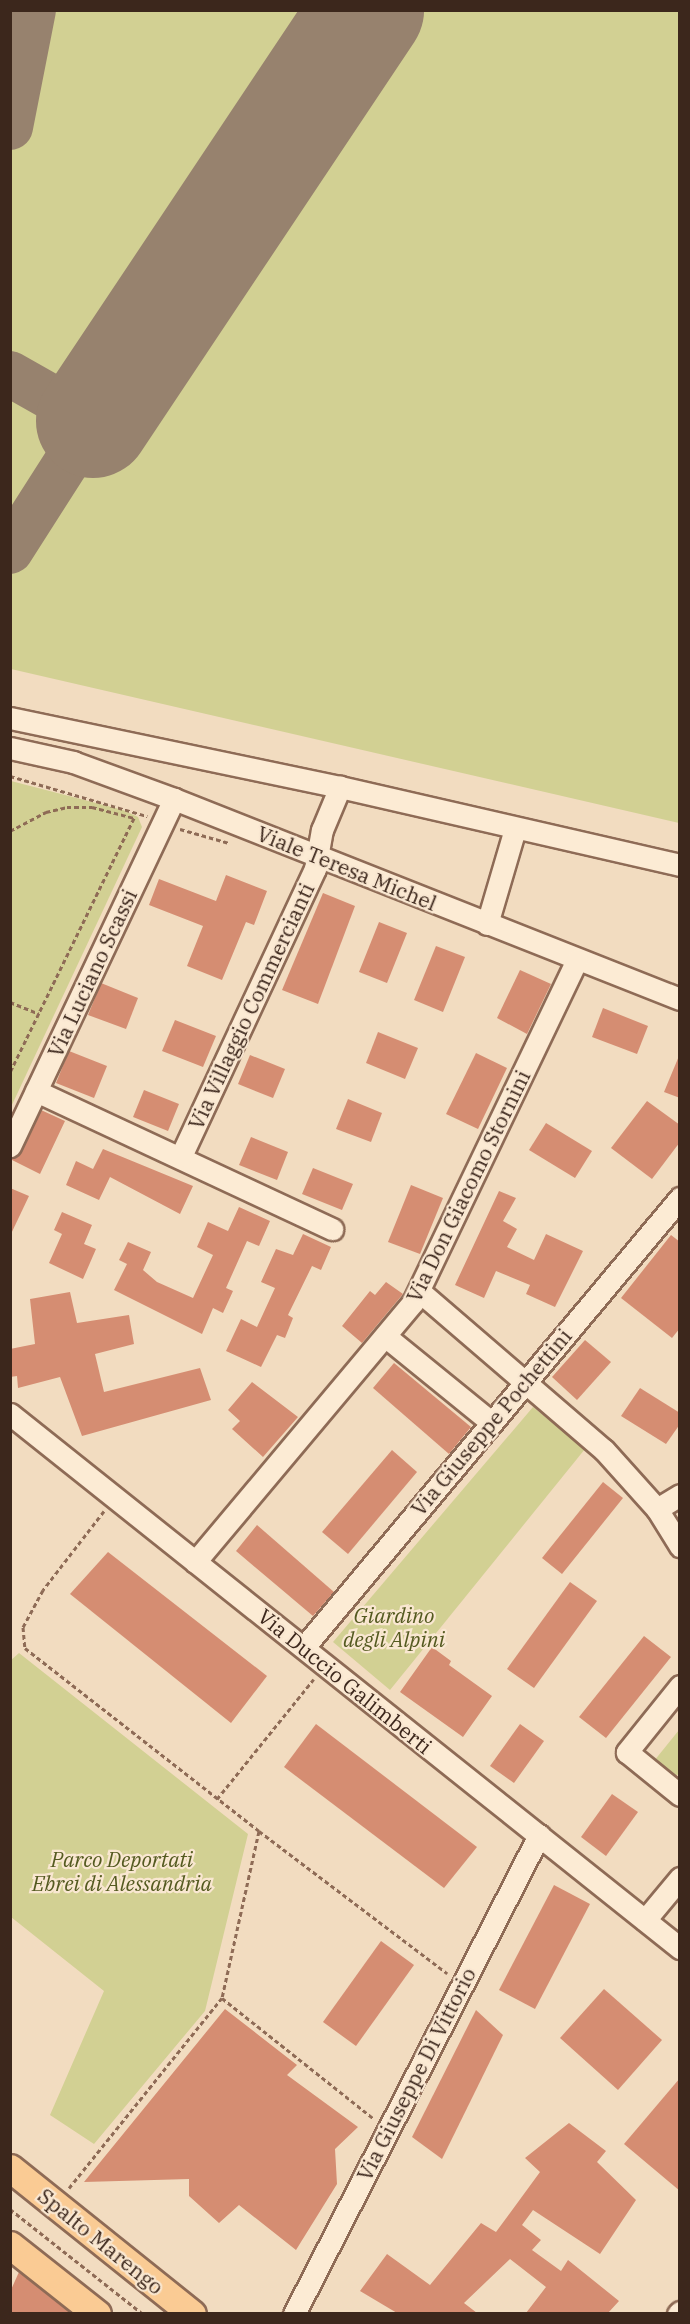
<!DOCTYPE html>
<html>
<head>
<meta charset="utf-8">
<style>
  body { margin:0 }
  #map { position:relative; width:690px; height:2324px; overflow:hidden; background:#f2dcc0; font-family:"IBM Plex Serif",serif }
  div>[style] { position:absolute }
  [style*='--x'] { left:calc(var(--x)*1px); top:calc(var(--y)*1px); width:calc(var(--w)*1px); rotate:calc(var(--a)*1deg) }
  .green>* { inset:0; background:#d2d093 }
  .taxiway>* { height:46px; margin:-23px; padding:0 23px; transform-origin:23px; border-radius:23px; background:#97826e }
  .runway>* { height:114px; margin:-57px; padding:0 57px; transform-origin:57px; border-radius:57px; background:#97826e }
  .building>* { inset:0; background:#d58d72 }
  .path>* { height:3px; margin-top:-1.5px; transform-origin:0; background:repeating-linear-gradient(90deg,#8e6b56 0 4.5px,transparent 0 7.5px) }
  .roads { filter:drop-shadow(2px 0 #8e6b56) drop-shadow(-2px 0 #8e6b56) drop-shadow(0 2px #8e6b56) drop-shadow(0 -2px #8e6b56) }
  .minor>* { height:21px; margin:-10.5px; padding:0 10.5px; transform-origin:10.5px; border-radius:10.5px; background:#fcebd4 }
  .major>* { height:27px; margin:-13.5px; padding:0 13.5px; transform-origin:13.5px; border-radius:13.5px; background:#facb94 }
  span { translate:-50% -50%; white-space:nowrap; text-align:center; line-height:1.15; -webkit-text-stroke:4.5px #f9e7d1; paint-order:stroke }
  .street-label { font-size:21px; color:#3c271c }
  .park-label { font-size:21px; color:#545a20; font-style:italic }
  .frame { position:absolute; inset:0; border:12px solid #3c271c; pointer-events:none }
</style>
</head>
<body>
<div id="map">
  <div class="green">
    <i style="clip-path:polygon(11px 10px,679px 11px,679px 823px,11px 669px)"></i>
    <i style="clip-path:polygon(11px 781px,123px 810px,138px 817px,142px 827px,11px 1107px)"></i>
    <i style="clip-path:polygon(533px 1407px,585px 1449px,390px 1690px,333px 1642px)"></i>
    <i style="clip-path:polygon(19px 1653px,248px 1834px,205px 2011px,94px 2144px,50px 2115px,104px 1991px,11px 1917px,10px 1661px)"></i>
    <i style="clip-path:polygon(679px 1730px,680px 1773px,674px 1777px,654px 1761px)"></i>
  </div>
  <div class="taxiway">
    <i style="--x:10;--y:127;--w:119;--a:-78.9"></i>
    <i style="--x:10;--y:374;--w:95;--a:29.5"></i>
    <i style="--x:93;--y:421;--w:154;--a:122.6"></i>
  </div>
  <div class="runway">
    <i style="--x:93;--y:421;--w:494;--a:-56.3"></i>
  </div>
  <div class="building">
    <i style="clip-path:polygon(226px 875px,267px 891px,254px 925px,246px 922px,222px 980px,187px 966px,203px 926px,149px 905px,159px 879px,216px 901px)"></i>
    <i style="clip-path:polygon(323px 893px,355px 906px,318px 1004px,282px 990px)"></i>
    <i style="clip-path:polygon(379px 922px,407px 933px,387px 983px,359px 972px)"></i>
    <i style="clip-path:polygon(436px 946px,465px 957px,443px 1012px,414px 1000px)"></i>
    <i style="clip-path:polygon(520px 970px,551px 984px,527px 1034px,497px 1018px)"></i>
    <i style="clip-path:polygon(101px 983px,138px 998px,126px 1029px,88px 1015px)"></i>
    <i style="clip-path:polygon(603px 1008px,648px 1026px,637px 1054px,592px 1037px)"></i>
    <i style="clip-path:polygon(175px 1020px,216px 1036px,203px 1067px,162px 1051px)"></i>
    <i style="clip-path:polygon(378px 1032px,418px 1048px,405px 1079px,366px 1063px)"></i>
    <i style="clip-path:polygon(69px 1051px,107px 1066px,94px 1098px,56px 1083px)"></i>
    <i style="clip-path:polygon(476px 1053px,507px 1068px,478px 1129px,446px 1114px)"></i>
    <i style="clip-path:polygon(250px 1055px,285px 1069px,273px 1098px,238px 1084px)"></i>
    <i style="clip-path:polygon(679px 1056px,680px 1056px,680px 1098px,664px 1092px)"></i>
    <i style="clip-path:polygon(144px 1090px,179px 1104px,168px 1131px,133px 1117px)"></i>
    <i style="clip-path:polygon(348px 1099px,382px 1113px,371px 1142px,336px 1129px)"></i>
    <i style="clip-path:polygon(647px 1101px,680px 1125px,680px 1142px,652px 1179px,611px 1148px)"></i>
    <i style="clip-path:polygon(41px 1110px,65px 1121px,40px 1174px,10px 1159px,22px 1151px)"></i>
    <i style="clip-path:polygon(546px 1123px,592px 1151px,575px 1178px,529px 1150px)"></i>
    <i style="clip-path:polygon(251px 1137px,288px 1152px,277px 1180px,239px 1165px)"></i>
    <i style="clip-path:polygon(103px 1149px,193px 1186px,180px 1214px,110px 1177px,99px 1200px,66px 1185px,76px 1161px,93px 1169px)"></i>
    <i style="clip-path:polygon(313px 1168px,353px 1184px,342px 1210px,302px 1194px)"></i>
    <i style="clip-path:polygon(411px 1185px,443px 1198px,420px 1254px,388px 1242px)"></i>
    <i style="clip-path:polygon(10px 1188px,29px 1196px,10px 1236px)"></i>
    <i style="clip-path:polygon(499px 1191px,516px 1198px,503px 1221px,517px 1229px,507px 1247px,534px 1260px,546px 1234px,583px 1251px,555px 1307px,526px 1294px,530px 1285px,496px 1271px,484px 1298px,455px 1285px)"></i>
    <i style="clip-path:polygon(239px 1207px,270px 1221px,259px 1246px,247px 1241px,226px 1288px,233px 1291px,223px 1313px,213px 1308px,202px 1334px,114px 1290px,127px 1264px,119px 1260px,128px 1242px,151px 1252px,143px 1270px,157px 1282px,193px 1298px,213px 1255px,197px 1247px,208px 1222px,228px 1231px)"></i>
    <i style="clip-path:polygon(62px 1212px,92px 1225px,84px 1244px,96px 1249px,83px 1279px,49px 1263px,62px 1234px,54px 1230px)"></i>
    <i style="clip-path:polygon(303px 1234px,331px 1247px,321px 1270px,312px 1266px,288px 1315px,293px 1318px,285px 1338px,277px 1335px,261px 1367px,226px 1351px,241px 1319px,257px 1327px,275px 1288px,261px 1282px,276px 1249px,293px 1255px)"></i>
    <i style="clip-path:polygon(671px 1235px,680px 1242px,680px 1328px,672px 1338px,621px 1298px)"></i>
    <i style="clip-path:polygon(386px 1282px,403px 1294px,362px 1343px,342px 1326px,370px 1291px,375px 1295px)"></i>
    <i style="clip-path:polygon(70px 1292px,77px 1323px,129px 1315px,134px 1344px,95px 1354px,104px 1392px,200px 1368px,211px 1400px,82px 1436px,60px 1377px,18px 1388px,17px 1376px,10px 1377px,10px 1349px,35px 1344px,30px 1299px)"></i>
    <i style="clip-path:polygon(585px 1340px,611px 1362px,577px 1400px,552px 1377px)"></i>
    <i style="clip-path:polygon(394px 1363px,471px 1427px,449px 1454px,373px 1388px)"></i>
    <i style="clip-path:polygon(252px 1382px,298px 1417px,263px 1457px,232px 1429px,240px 1421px,228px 1410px)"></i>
    <i style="clip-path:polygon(640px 1388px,680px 1413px,680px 1424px,666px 1444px,621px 1416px)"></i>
    <i style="clip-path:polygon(392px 1450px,417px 1472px,348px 1554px,322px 1532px)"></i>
    <i style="clip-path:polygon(603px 1482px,623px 1498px,562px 1574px,542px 1558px)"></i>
    <i style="clip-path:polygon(257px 1525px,334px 1592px,313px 1616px,236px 1551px)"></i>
    <i style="clip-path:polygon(108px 1552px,267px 1676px,231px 1723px,70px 1594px)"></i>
    <i style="clip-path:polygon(570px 1582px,597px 1601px,534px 1688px,507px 1669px)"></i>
    <i style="clip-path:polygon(644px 1636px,671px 1657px,606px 1738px,579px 1717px)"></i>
    <i style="clip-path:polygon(432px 1647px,451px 1661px,449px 1665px,492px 1696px,463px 1737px,400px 1692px)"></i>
    <i style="clip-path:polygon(316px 1724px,477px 1847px,444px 1888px,284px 1767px)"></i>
    <i style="clip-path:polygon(520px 1724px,544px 1741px,514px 1783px,490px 1766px)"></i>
    <i style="clip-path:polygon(612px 1794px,638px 1812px,606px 1856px,581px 1837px)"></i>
    <i style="clip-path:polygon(554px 1885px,590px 1904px,535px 2009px,499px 1990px)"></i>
    <i style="clip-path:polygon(381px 1941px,414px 1965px,356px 2046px,323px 2022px)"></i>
    <i style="clip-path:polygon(604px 1989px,662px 2040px,618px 2090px,560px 2038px)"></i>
    <i style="clip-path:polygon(225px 2009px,297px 2065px,287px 2075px,358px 2127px,335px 2149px,337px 2184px,296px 2250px,239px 2205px,219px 2223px,189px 2196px,189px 2179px,84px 2182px)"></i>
    <i style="clip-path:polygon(476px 2010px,503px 2035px,442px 2159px,412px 2137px)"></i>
    <i style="clip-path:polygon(680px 2078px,680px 2191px,624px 2144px)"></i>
    <i style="clip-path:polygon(569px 2123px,606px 2151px,597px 2162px,636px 2200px,600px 2254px,533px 2210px,522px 2225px,541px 2240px,532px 2250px,561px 2271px,568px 2260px,619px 2301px,608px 2313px,526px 2313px,546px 2287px,510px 2259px,464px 2303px,477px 2313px,397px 2313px,360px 2291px,387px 2254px,430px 2285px,481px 2223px,496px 2232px,540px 2172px,525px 2158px)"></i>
    <i style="clip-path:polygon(19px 2272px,71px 2313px,10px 2313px,10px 2292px)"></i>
  </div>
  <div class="path">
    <i style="--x:10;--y:776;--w:143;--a:16.3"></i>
    <i style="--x:180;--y:829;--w:51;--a:15.9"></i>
    <i style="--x:10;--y:831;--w:41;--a:-27.8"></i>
    <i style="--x:46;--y:812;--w:22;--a:-13"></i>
    <i style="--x:67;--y:807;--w:25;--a:0"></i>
    <i style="--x:92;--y:807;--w:43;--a:14.7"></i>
    <i style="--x:134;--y:818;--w:283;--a:116"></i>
    <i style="--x:10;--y:1002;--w:31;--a:22"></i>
    <i style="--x:104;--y:1511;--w:100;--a:127.7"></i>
    <i style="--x:43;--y:1590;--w:42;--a:118.4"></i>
    <i style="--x:23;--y:1627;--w:21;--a:85"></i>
    <i style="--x:25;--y:1648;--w:297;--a:38"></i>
    <i style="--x:259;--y:1831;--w:171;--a:102.5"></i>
    <i style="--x:217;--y:1799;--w:154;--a:-51.1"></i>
    <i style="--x:259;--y:1831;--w:236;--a:37.1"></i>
    <i style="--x:69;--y:2188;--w:244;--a:-51.2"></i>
    <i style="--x:222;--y:1998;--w:193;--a:38.5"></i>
    <i style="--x:10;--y:2209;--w:169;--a:38.3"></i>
  </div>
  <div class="roads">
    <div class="minor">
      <i style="--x:10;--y:718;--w:337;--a:11.8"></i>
      <i style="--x:340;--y:787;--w:349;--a:12.9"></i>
      <i style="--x:10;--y:748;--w:65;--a:12.5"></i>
      <i style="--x:73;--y:762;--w:108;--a:20.1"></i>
      <i style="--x:174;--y:799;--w:544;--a:21.57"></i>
      <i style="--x:487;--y:924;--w:99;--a:-73.6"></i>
      <i style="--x:36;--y:1091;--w:327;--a:25"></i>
      <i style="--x:10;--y:1146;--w:384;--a:-64.7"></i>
      <i style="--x:181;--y:1156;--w:317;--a:-65"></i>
      <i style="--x:315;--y:869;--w:40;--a:-80"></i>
      <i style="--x:322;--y:830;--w:47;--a:-67.3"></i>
      <i style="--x:419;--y:1291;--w:244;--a:40.7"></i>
      <i style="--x:604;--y:1450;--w:79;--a:48.1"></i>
      <i style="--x:657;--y:1509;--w:44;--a:58.1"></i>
      <i style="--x:385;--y:1336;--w:136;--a:39.1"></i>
      <i style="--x:10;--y:1414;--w:857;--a:38.56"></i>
      <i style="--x:657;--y:1509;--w:27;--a:-31"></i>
      <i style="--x:195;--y:1562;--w:339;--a:-50"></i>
      <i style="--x:413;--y:1302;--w:379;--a:-64.4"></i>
      <i style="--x:304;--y:1647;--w:586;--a:-50.06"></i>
      <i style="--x:680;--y:1686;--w:85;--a:128.8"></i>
      <i style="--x:627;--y:1752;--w:68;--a:39.1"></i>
      <i style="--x:645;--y:1920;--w:55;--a:-50.2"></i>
      <i style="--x:294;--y:2314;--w:538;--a:-62.91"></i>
      <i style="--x:678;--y:2314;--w:3;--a:-45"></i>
    </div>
    <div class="major">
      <i style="--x:10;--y:2168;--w:233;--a:38.7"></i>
      <i style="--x:10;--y:2245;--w:111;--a:38.4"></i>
    </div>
  </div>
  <div class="street-label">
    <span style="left:347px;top:868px;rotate:22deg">Viale Teresa Michel</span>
    <span style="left:92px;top:973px;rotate:-65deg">Via Luciano Scassi</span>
    <span style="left:251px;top:1006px;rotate:-65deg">Via Villaggio Commercianti</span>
    <span style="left:468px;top:1186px;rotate:-64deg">Via Don Giacomo Stornini</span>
    <span style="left:491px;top:1422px;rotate:-50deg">Via Giuseppe Pochettini</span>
    <span style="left:345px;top:1681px;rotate:39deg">Via Duccio Galimberti</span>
    <span style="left:416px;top:2074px;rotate:-63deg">Via Giuseppe Di Vittorio</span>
    <span style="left:101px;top:2241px;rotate:39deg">Spalto Marengo</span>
  </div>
  <div class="park-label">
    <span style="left:394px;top:1627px">Giardino<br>degli Alpini</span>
    <span style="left:122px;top:1871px">Parco Deportati<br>Ebrei di Alessandria</span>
  </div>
  <div class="frame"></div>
</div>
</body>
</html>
